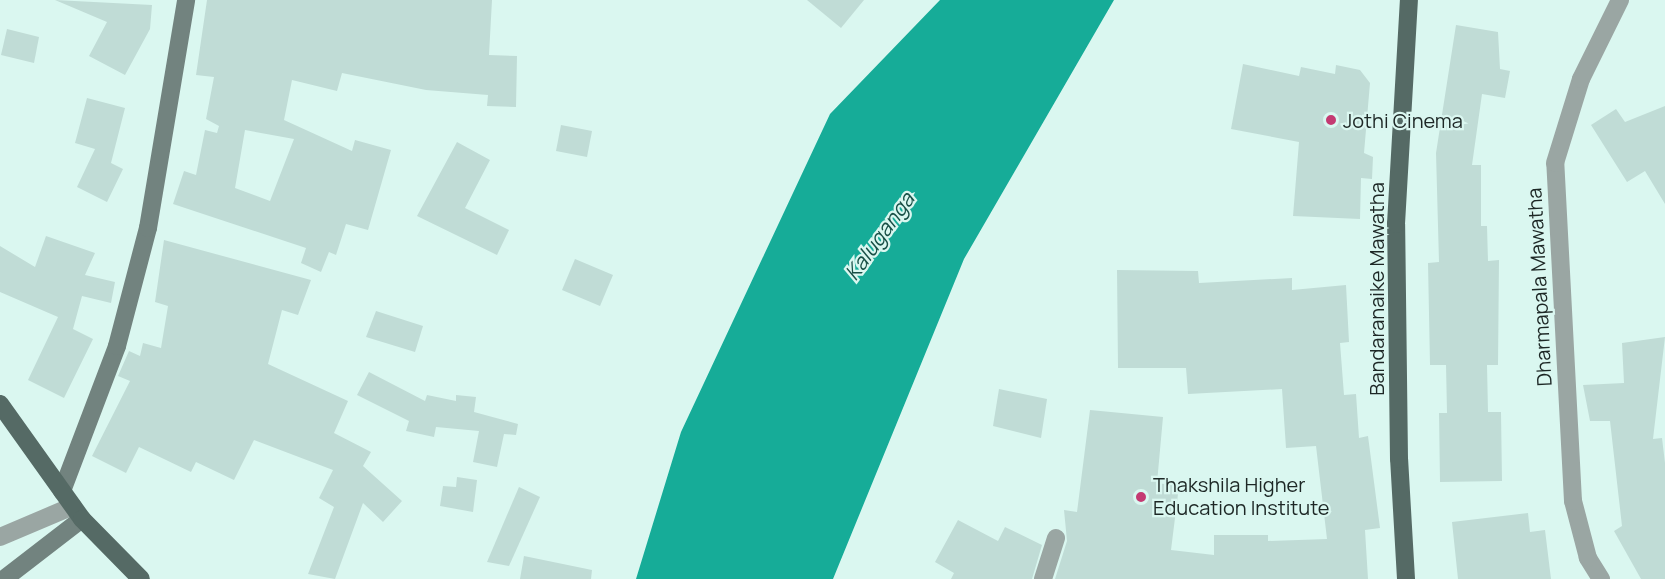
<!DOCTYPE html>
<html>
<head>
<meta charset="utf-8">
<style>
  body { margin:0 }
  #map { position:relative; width:1665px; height:579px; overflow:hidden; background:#daf7f0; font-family:Manrope,sans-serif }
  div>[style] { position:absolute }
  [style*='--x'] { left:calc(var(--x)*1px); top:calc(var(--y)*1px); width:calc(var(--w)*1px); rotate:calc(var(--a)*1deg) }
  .water>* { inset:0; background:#16ac98 }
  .building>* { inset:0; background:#c0dcd6 }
  .street>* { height:18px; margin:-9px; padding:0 9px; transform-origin:9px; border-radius:9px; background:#9aa6a3 }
  .secondary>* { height:18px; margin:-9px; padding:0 9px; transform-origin:9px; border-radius:9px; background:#72837f }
  .primary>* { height:18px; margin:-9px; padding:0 9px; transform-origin:9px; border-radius:9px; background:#556a65 }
  .dots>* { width:16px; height:16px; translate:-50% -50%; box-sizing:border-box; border:3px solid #daf7f0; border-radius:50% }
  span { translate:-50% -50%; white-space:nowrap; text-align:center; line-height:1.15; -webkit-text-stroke:4.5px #daf7f0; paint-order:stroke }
  .poi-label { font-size:20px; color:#1d2725 }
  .left { translate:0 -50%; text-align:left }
  .street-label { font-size:20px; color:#1d2725 }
  .water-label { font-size:21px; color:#184f46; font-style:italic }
</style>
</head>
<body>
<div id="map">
  <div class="water">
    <i style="clip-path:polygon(940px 0,1114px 0,964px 259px,833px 579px,636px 579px,681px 432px,830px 114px)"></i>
  </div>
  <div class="building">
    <i style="clip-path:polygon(55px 0,152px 5px,150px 29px,125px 75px,89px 56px,107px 22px)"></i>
    <i style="clip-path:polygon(evenodd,207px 0,492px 0,489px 55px,517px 56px,516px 107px,487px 106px,488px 95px,426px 90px,342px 73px,337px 91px,292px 80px,284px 120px,352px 151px,355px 140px,391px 150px,368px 230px,346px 224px,336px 255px,329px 252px,321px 272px,301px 263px,306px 248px,173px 204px,184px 171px,196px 175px,205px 130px,217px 133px,219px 126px,206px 119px,214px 77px,196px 75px,207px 0,245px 130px,294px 139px,270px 201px,235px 188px,245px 130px)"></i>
    <i style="clip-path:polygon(807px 0,864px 0,841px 28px)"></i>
    <i style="clip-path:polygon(1456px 25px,1498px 32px,1500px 69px,1510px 71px,1505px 98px,1482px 94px,1472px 165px,1481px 165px,1481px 226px,1487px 226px,1488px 261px,1499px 260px,1498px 365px,1487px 365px,1488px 412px,1501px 412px,1502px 481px,1440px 482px,1439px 413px,1447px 413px,1446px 365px,1430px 365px,1428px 263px,1439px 262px,1436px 153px)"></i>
    <i style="clip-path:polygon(7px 29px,39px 37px,34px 63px,1px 55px)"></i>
    <i style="clip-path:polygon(1243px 64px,1299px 76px,1301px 67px,1335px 74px,1336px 65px,1360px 70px,1370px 83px,1364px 153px,1373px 157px,1372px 179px,1361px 178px,1360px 219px,1293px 216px,1299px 142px,1231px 129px)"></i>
    <i style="clip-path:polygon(87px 98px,125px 108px,111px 163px,123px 169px,107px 202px,77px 187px,95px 149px,75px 143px)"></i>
    <i style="clip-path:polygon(1665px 106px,1665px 204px,1645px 171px,1627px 182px,1591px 125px,1616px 109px,1625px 122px)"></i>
    <i style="clip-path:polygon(561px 125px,592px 131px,587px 157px,556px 151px)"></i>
    <i style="clip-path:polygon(457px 142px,490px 160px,465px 208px,509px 230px,497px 255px,417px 216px)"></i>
    <i style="clip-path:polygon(46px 236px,95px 253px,85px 275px,115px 282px,111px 303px,82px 296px,73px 329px,93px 339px,64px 398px,28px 380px,58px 317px,0 292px,0 246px,35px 267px)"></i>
    <i style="clip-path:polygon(164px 240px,311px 280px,298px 315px,282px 310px,268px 364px,348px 401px,334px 433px,371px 452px,363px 466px,402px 501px,383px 522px,363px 503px,335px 579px,308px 574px,334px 507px,319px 498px,333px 470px,254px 440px,234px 480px,196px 462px,191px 472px,139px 447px,126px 473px,92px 456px,130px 381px,118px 376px,129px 351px,140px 356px,143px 343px,161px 348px,168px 306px,155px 302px)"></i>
    <i style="clip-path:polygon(575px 259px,613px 275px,600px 306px,562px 290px)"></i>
    <i style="clip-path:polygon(1117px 270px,1198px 271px,1199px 283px,1292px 278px,1292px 290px,1346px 285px,1349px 342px,1340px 343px,1344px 395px,1356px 394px,1359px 438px,1368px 436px,1380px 528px,1365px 530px,1368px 579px,1055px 579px,1067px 541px,1064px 510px,1077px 512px,1090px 410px,1163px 417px,1157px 483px,1179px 486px,1171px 550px,1214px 555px,1214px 535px,1268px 535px,1268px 541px,1327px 539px,1316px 446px,1286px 448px,1282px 389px,1188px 394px,1186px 368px,1118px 368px)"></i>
    <i style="clip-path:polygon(376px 311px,423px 326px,415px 352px,366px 337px)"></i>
    <i style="clip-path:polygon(1665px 337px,1653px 439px,1662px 438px,1665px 463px,1665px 579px,1641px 579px,1614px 531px,1622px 526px,1610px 421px,1590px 421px,1583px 385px,1624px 383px,1622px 343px)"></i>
    <i style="clip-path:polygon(369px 372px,425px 401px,427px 395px,456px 401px,456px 395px,476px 397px,474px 412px,518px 424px,516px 435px,504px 434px,497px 467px,473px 462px,479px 431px,436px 427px,434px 437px,406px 431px,409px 421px,357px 395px)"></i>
    <i style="clip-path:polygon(999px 389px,1047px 399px,1041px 438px,993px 426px)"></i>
    <i style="clip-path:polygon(457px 477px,477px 480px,473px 512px,440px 506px,443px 486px,456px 487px)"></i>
    <i style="clip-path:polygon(519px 487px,540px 497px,509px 566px,487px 562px)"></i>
    <i style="clip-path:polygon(1528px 513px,1530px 532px,1545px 530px,1551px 579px,1458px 579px,1452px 522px)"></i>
    <i style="clip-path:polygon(958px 520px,998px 541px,1005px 527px,1042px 545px,1032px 579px,951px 579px,954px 573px,935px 562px)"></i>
    <i style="clip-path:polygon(524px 556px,592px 570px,591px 579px,520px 579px)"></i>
  </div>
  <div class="street">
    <i style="--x:0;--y:537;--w:79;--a:-23"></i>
    <i style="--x:1043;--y:579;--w:43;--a:-72.4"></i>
    <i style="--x:1601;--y:579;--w:25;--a:-122"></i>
    <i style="--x:1588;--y:558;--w:59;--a:-104.7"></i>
    <i style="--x:1573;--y:501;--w:338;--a:-93"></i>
    <i style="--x:1555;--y:163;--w:88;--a:-72.8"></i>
    <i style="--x:1581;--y:79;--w:88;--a:-63.7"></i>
  </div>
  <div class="secondary">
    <i style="--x:62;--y:491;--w:155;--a:-69.2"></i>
    <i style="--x:117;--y:346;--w:122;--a:-75.3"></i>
    <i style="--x:148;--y:228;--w:231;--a:-80.5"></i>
    <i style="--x:4;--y:579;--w:98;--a:-37.6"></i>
  </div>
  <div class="primary">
    <i style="--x:0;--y:404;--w:141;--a:54.5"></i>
    <i style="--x:82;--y:519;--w:84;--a:45.5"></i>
    <i style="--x:1406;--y:579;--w:120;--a:-93.3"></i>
    <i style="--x:1399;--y:459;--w:235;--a:-90.7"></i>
    <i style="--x:1396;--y:224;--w:224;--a:-86.7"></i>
  </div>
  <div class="dots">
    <i style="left:1331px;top:120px;background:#c43a72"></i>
    <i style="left:1141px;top:497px;background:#c43a72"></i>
  </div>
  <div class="poi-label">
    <span class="left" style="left:1343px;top:120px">Jothi Cinema</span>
    <span class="left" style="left:1153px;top:496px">Thakshila Higher<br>Education Institute</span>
  </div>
  <div class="street-label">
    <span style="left:1539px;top:287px;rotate:-93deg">Dharmapala Mawatha</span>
    <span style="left:1376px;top:289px;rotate:-90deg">Bandaranaike Mawatha</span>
  </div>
  <div class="water-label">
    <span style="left:879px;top:236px;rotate:-54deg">Kaluganga</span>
  </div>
</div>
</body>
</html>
